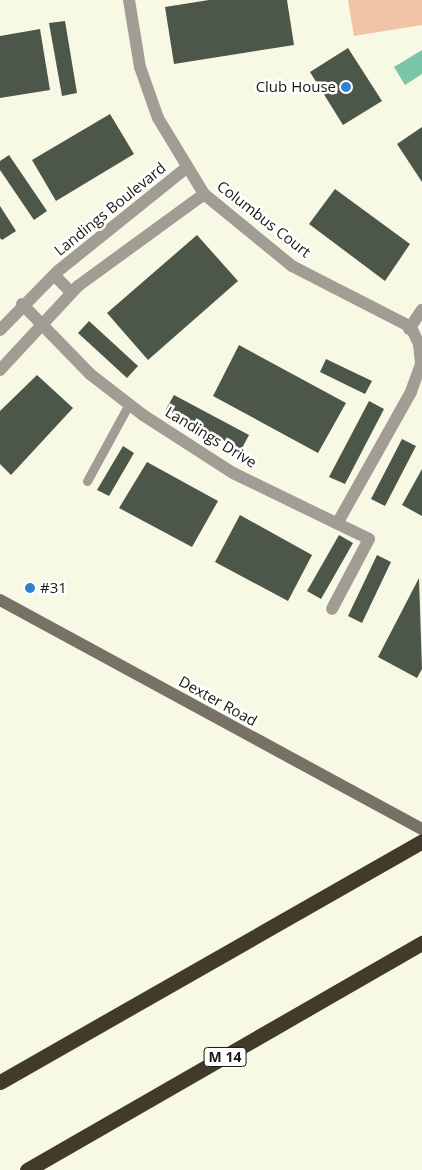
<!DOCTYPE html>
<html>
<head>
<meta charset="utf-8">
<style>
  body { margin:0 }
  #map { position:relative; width:422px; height:1170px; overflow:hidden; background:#f7f9e4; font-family:"Open Sans",sans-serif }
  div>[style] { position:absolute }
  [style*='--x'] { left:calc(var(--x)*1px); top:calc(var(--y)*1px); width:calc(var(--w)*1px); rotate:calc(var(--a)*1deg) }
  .green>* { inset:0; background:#f2c3a6 }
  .water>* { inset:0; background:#79c5a7 }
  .building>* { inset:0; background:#4c5749 }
  .lane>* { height:9px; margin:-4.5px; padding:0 4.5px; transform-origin:4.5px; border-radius:4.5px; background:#a19c94 }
  .street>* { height:12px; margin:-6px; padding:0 6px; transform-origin:6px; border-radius:6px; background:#a19c94 }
  .secondary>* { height:12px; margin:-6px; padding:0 6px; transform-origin:6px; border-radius:6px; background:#777166 }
  .highway>* { height:15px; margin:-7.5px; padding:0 7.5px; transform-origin:7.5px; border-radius:7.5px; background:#423a2b }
  .dots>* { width:14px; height:14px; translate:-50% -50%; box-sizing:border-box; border:2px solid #fff; border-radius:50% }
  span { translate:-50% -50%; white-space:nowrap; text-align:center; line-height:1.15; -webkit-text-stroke:5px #fff; paint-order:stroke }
  .shield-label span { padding:1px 4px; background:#fff; border:1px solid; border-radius:4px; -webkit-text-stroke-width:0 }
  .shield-label { font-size:14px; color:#181911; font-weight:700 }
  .poi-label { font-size:15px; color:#181911 }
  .right { translate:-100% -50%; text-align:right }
  .left { translate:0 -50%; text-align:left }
  .street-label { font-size:15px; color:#181911 }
</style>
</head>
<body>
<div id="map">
  <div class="green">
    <i style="clip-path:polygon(348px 0,422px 0,422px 25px,354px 36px)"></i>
  </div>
  <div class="water">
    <i style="clip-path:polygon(422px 50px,422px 74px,405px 85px,394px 67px)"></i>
  </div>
  <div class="building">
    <i style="clip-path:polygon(209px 0,287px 0,294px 45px,174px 64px,165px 7px)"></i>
    <i style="clip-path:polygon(65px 21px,77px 93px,62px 96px,49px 23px)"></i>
    <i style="clip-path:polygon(40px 29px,50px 90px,0 98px,0 36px)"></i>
    <i style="clip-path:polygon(348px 48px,382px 101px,343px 125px,310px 72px)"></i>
    <i style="clip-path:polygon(110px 114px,134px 154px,56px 201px,32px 160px)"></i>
    <i style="clip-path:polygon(422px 127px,422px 182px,397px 144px)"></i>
    <i style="clip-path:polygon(9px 155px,47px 211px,34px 220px,0 170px,0 161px)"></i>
    <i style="clip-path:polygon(335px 189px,410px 244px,385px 281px,309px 224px)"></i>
    <i style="clip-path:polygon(0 206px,16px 231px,2px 240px,0 238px)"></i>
    <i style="clip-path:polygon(197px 235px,238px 281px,148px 360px,107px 313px)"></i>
    <i style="clip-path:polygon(89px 321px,138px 366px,127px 378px,78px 333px)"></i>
    <i style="clip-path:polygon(239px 345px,346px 403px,318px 453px,213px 396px)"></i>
    <i style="clip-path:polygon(326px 359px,372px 381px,365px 394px,320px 372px)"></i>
    <i style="clip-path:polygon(37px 375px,73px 408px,11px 475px,0 464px,0 411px)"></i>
    <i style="clip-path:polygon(174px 395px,249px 435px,241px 450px,166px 409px)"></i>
    <i style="clip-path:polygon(369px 401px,384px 409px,345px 484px,329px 477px)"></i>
    <i style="clip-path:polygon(402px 439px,416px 446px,385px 506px,371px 499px)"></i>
    <i style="clip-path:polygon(123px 446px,134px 453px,109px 496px,97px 490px)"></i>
    <i style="clip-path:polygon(147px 462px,218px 501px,192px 547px,119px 508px)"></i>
    <i style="clip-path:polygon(422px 469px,422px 516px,402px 505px)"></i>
    <i style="clip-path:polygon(240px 515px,312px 555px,288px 601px,215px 562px)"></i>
    <i style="clip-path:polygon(339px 535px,353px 543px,321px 599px,307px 591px)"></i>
    <i style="clip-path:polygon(377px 555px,391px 562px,362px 623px,348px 616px)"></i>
    <i style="clip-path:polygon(419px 578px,422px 669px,417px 678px,378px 657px)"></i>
  </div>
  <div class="lane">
    <i style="--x:87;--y:481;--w:88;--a:-61.4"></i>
  </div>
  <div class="street">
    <i style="--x:129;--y:0;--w:68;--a:80.7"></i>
    <i style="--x:140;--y:67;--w:54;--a:70.6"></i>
    <i style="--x:158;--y:118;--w:89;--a:58.8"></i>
    <i style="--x:204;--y:194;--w:114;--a:39.3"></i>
    <i style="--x:292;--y:266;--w:134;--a:27.1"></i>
    <i style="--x:411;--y:327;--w:19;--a:65"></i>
    <i style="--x:419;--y:344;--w:20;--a:84"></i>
    <i style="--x:421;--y:364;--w:30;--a:110"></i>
    <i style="--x:411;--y:392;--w:149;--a:119.3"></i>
    <i style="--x:54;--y:275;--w:25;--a:45"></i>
    <i style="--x:22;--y:304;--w:98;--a:45.8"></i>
    <i style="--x:90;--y:374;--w:67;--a:37.7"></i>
    <i style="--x:143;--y:415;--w:107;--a:32.8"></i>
    <i style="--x:233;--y:473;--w:151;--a:25.9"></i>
    <i style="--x:369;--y:539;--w:79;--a:117.9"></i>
    <i style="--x:409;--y:329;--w:23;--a:-56"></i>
    <i style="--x:0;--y:330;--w:83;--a:-45.5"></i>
    <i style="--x:58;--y:271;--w:164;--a:-38.8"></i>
    <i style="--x:0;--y:370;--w:115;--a:-47.1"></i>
    <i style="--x:78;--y:286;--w:156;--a:-36.1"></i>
  </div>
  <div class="secondary">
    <i style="--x:0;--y:600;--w:480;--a:28.5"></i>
  </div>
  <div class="highway">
    <i style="--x:0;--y:1082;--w:486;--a:-29.7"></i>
    <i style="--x:27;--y:1170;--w:456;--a:-29.9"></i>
  </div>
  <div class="dots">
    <i style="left:346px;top:87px;background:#3181d1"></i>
    <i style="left:30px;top:588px;background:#3181d1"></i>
  </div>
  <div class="shield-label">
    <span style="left:225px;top:1057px">M 14</span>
  </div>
  <div class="poi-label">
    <span class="right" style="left:336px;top:87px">Club House</span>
    <span class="left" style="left:40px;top:588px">#31</span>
  </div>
  <div class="street-label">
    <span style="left:110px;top:209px;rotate:-39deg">Landings Boulevard</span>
    <span style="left:264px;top:219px;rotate:38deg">Columbus Court</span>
    <span style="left:211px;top:437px;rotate:31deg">Landings Drive</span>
    <span style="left:218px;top:701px;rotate:29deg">Dexter Road</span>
  </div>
</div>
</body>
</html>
